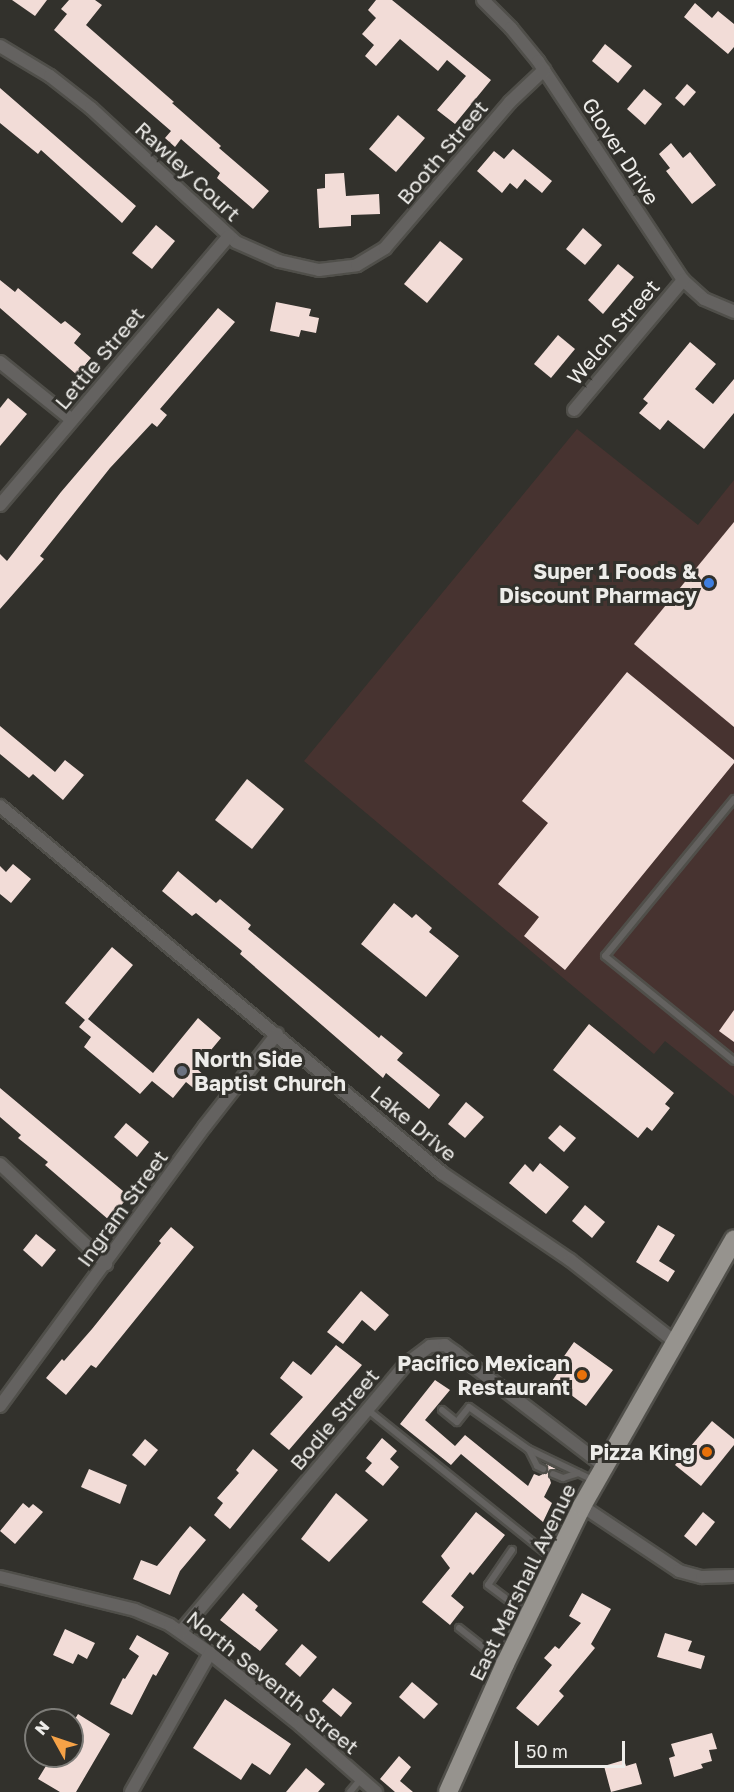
<!DOCTYPE html>
<html>
<head>
<meta charset="utf-8">
<style>
  body { margin:0 }
  #map { position:relative; width:734px; height:1792px; overflow:hidden; background:#32312c; font-family:"Golos Text",sans-serif }
  div>[style] { position:absolute }
  [style*='--x'] { left:calc(var(--x)*1px); top:calc(var(--y)*1px); width:calc(var(--w)*1px); rotate:calc(var(--a)*1deg) }
  .commercial>* { inset:0; background:#473330 }
  .building>* { inset:0; background:#f2dcd7 }
  .roads { filter:drop-shadow(2px 0 #504f4a) drop-shadow(-2px 0 #504f4a) drop-shadow(0 2px #504f4a) drop-shadow(0 -2px #504f4a) }
  .lane>* { height:6px; margin:-3px; padding:0 3px; transform-origin:3px; border-radius:3px; background:#646260 }
  .street>* { height:12px; margin:-6px; padding:0 6px; transform-origin:6px; border-radius:6px; background:#646260 }
  .primary>* { height:18px; margin:-9px; padding:0 9px; transform-origin:9px; border-radius:9px; background:#96938e }
  .dots>* { width:16px; height:16px; translate:-50% -50%; box-sizing:border-box; border:3px solid #32312c; border-radius:50% }
  span { translate:-50% -50%; white-space:nowrap; text-align:center; line-height:1.15; -webkit-text-stroke:6px #32312c; paint-order:stroke }
  .street-label { font-size:21px; color:#edece9 }
  .poi-label { font-size:21px; color:#edece9; font-weight:700 }
  .right { translate:-100% -50%; text-align:right }
  .left { translate:0 -50%; text-align:left }
  .north { position:absolute; left:24px; top:1708px; width:60px; height:60px; box-sizing:border-box; background:#32312c; border:2px solid #7d7c78; border-radius:50%; rotate:310deg; font-size:16px; font-weight:700; line-height:24px; text-align:center; color:#edece9 }
  .north::after { content:''; display:block; margin:auto; width:21px; height:27px; background:#f6a247; clip-path:polygon(50% 0,100% 100%,50% 72%,0 100%) }
  .scale { position:absolute; left:515px; top:1741px; width:110px; height:27px; box-sizing:border-box; border:3px solid #edece9; border-top:0; padding-left:8px; font-size:18px; line-height:21px; white-space:nowrap; color:#edece9; -webkit-text-stroke:4px #32312c; paint-order:stroke }
</style>
</head>
<body>
<div id="map">
  <div class="commercial">
    <i style="clip-path:polygon(577px 429px,698px 525px,734px 480px,734px 1096px,665px 1041px,654px 1054px,304px 761px)"></i>
  </div>
  <div class="building">
    <i style="clip-path:polygon(12px 0,47px 0,35px 16px)"></i>
    <i style="clip-path:polygon(69px 0,95px 0,102px 5px,86px 25px,174px 102px,172px 103px,221px 146px,219px 148px,269px 191px,253px 209px,217px 178px,220px 173px,181px 139px,175px 147px,165px 138px,171px 131px,54px 30px,67px 14px,61px 9px)"></i>
    <i style="clip-path:polygon(376px 0,392px 0,491px 80px,455px 124px,437px 110px,466px 76px,447px 60px,438px 71px,400px 39px,376px 66px,365px 56px,374px 45px,362px 34px,376px 18px,368px 10px)"></i>
    <i style="clip-path:polygon(695px 3px,712px 18px,718px 11px,734px 24px,734px 47px,728px 54px,684px 17px)"></i>
    <i style="clip-path:polygon(605px 44px,632px 66px,618px 83px,592px 61px)"></i>
    <i style="clip-path:polygon(687px 84px,696px 92px,684px 106px,675px 98px)"></i>
    <i style="clip-path:polygon(0 88px,136px 206px,122px 223px,41px 150px,38px 154px,0 123px)"></i>
    <i style="clip-path:polygon(644px 89px,662px 104px,645px 125px,627px 109px)"></i>
    <i style="clip-path:polygon(398px 115px,425px 138px,396px 172px,369px 149px)"></i>
    <i style="clip-path:polygon(671px 143px,683px 158px,690px 152px,716px 185px,692px 204px,666px 171px,670px 168px,659px 154px)"></i>
    <i style="clip-path:polygon(513px 149px,552px 181px,542px 193px,525px 179px,517px 189px,510px 183px,502px 193px,477px 171px,494px 151px,504px 159px)"></i>
    <i style="clip-path:polygon(344px 173px,346px 196px,379px 194px,380px 214px,351px 215px,351px 226px,319px 228px,317px 189px,325px 188px,325px 174px)"></i>
    <i style="clip-path:polygon(156px 225px,175px 241px,152px 269px,132px 253px)"></i>
    <i style="clip-path:polygon(583px 228px,602px 245px,585px 265px,566px 249px)"></i>
    <i style="clip-path:polygon(440px 241px,463px 259px,427px 303px,404px 284px)"></i>
    <i style="clip-path:polygon(618px 264px,634px 277px,603px 314px,588px 300px)"></i>
    <i style="clip-path:polygon(0 280px,15px 292px,18px 288px,61px 324px,65px 321px,81px 334px,74px 343px,91px 358px,77px 375px,0 308px)"></i>
    <i style="clip-path:polygon(276px 302px,311px 309px,309px 316px,319px 318px,316px 333px,301px 330px,299px 337px,270px 331px)"></i>
    <i style="clip-path:polygon(218px 308px,235px 322px,160px 409px,167px 415px,157px 427px,152px 423px,110px 468px,40px 556px,44px 559px,0 609px,0 554px,7px 561px,61px 492px)"></i>
    <i style="clip-path:polygon(558px 335px,575px 349px,551px 378px,534px 364px)"></i>
    <i style="clip-path:polygon(690px 342px,716px 364px,695px 389px,713px 404px,734px 379px,734px 413px,704px 449px,668px 420px,660px 430px,639px 413px,648px 403px,643px 399px)"></i>
    <i style="clip-path:polygon(8px 398px,27px 414px,0 446px,0 408px)"></i>
    <i style="clip-path:polygon(734px 522px,734px 727px,634px 644px)"></i>
    <i style="clip-path:polygon(627px 672px,734px 760px,734px 763px,565px 970px,524px 936px,539px 917px,498px 884px,548px 823px,522px 801px)"></i>
    <i style="clip-path:polygon(0 726px,55px 772px,65px 760px,84px 775px,63px 800px,33px 774px,29px 778px,0 754px)"></i>
    <i style="clip-path:polygon(247px 779px,284px 809px,252px 849px,215px 820px)"></i>
    <i style="clip-path:polygon(13px 864px,31px 879px,11px 903px,0 894px,0 866px,6px 872px)"></i>
    <i style="clip-path:polygon(178px 871px,216px 903px,220px 899px,251px 925px,248px 929px,379px 1038px,381px 1035px,403px 1053px,397px 1060px,440px 1095px,429px 1109px,386px 1073px,383px 1078px,240px 954px,242px 951px,196px 913px,192px 916px,162px 891px)"></i>
    <i style="clip-path:polygon(394px 903px,412px 918px,416px 914px,432px 928px,429px 932px,459px 956px,426px 997px,361px 944px)"></i>
    <i style="clip-path:polygon(112px 947px,133px 965px,88px 1019px,153px 1073px,198px 1018px,221px 1038px,196px 1068px,207px 1078px,197px 1091px,186px 1082px,173px 1098px,152px 1081px,140px 1094px,84px 1047px,91px 1037px,79px 1027px,85px 1020px,65px 1003px)"></i>
    <i style="clip-path:polygon(734px 1010px,734px 1042px,719px 1031px)"></i>
    <i style="clip-path:polygon(589px 1024px,674px 1093px,665px 1104px,670px 1108px,652px 1131px,647px 1127px,638px 1138px,553px 1070px)"></i>
    <i style="clip-path:polygon(0 1088px,129px 1196px,109px 1220px,45px 1165px,48px 1162px,18px 1138px,21px 1135px,0 1117px)"></i>
    <i style="clip-path:polygon(466px 1102px,484px 1117px,465px 1138px,448px 1124px)"></i>
    <i style="clip-path:polygon(126px 1123px,149px 1142px,137px 1157px,114px 1137px)"></i>
    <i style="clip-path:polygon(560px 1125px,576px 1138px,564px 1152px,548px 1138px)"></i>
    <i style="clip-path:polygon(540px 1163px,569px 1187px,546px 1214px,509px 1183px,525px 1164px,533px 1172px)"></i>
    <i style="clip-path:polygon(585px 1205px,605px 1222px,592px 1238px,572px 1221px)"></i>
    <i style="clip-path:polygon(658px 1225px,675px 1235px,659px 1261px,675px 1271px,668px 1282px,636px 1262px)"></i>
    <i style="clip-path:polygon(171px 1227px,194px 1247px,96px 1368px,91px 1365px,66px 1395px,46px 1378px,62px 1359px,64px 1361px,92px 1329px,161px 1243px,159px 1241px)"></i>
    <i style="clip-path:polygon(36px 1234px,56px 1250px,42px 1267px,23px 1250px)"></i>
    <i style="clip-path:polygon(361px 1291px,389px 1315px,375px 1331px,362px 1320px,343px 1344px,327px 1332px)"></i>
    <i style="clip-path:polygon(574px 1342px,613px 1370px,586px 1406px,552px 1381px,563px 1365px,560px 1362px)"></i>
    <i style="clip-path:polygon(336px 1345px,362px 1365px,289px 1450px,270px 1434px,303px 1397px,280px 1378px,293px 1361px,311px 1375px)"></i>
    <i style="clip-path:polygon(435px 1380px,450px 1390px,425px 1420px,455px 1446px,465px 1435px,528px 1486px,534px 1474px,539px 1476px,547px 1472px,546px 1464px,556px 1469px,548px 1473px,551px 1483px,544px 1497px,552px 1503px,543px 1522px,461px 1454px,451px 1465px,400px 1424px)"></i>
    <i style="clip-path:polygon(712px 1421px,734px 1439px,734px 1445px,701px 1486px,675px 1465px)"></i>
    <i style="clip-path:polygon(382px 1438px,397px 1451px,390px 1459px,399px 1467px,383px 1486px,365px 1471px,372px 1463px,366px 1458px)"></i>
    <i style="clip-path:polygon(145px 1439px,158px 1450px,145px 1466px,132px 1455px)"></i>
    <i style="clip-path:polygon(253px 1449px,278px 1470px,230px 1529px,214px 1515px,223px 1503px,217px 1498px,239px 1473px,236px 1470px)"></i>
    <i style="clip-path:polygon(89px 1469px,127px 1485px,120px 1504px,81px 1487px)"></i>
    <i style="clip-path:polygon(336px 1493px,368px 1520px,329px 1562px,301px 1539px)"></i>
    <i style="clip-path:polygon(23px 1503px,29px 1508px,33px 1504px,43px 1512px,15px 1544px,0 1531px)"></i>
    <i style="clip-path:polygon(476px 1512px,505px 1535px,473px 1575px,470px 1572px,451px 1596px,464px 1607px,450px 1625px,422px 1602px,450px 1568px,441px 1556px)"></i>
    <i style="clip-path:polygon(703px 1512px,715px 1522px,696px 1546px,684px 1536px)"></i>
    <i style="clip-path:polygon(190px 1526px,206px 1540px,180px 1571px,170px 1595px,133px 1579px,141px 1560px,157px 1566px)"></i>
    <i style="clip-path:polygon(243px 1593px,258px 1606px,255px 1610px,278px 1630px,260px 1651px,220px 1620px)"></i>
    <i style="clip-path:polygon(582px 1593px,611px 1609px,591px 1644px,595px 1648px,559px 1691px,564px 1696px,538px 1726px,516px 1708px,552px 1665px,544px 1658px,555px 1646px,559px 1649px,581px 1623px,569px 1616px)"></i>
    <i style="clip-path:polygon(65px 1629px,95px 1643px,87px 1659px,78px 1654px,73px 1664px,53px 1655px)"></i>
    <i style="clip-path:polygon(665px 1633px,692px 1641px,688px 1651px,705px 1656px,701px 1669px,657px 1657px)"></i>
    <i style="clip-path:polygon(137px 1635px,169px 1653px,156px 1676px,153px 1674px,132px 1715px,110px 1704px,123px 1678px,125px 1679px,139px 1656px,129px 1649px)"></i>
    <i style="clip-path:polygon(302px 1644px,317px 1657px,300px 1677px,285px 1664px)"></i>
    <i style="clip-path:polygon(412px 1682px,438px 1704px,424px 1719px,399px 1697px)"></i>
    <i style="clip-path:polygon(333px 1688px,352px 1703px,341px 1717px,322px 1701px)"></i>
    <i style="clip-path:polygon(225px 1699px,291px 1744px,270px 1775px,252px 1763px,241px 1780px,193px 1748px)"></i>
    <i style="clip-path:polygon(78px 1714px,110px 1734px,76px 1792px,60px 1792px,38px 1779px,52px 1756px,72px 1756px,72px 1724px)"></i>
    <i style="clip-path:polygon(712px 1733px,717px 1749px,709px 1750px,712px 1761px,701px 1764px,703px 1768px,674px 1777px,669px 1758px,675px 1756px,671px 1744px)"></i>
    <i style="clip-path:polygon(399px 1756px,411px 1767px,400px 1781px,413px 1792px,395px 1792px,380px 1779px)"></i>
    <i style="clip-path:polygon(624px 1760px,626px 1766px,636px 1763px,642px 1784px,611px 1792px,604px 1766px)"></i>
    <i style="clip-path:polygon(306px 1768px,325px 1784px,318px 1792px,286px 1792px)"></i>
  </div>
  <div class="roads">
    <div class="lane">
      <i style="--x:734;--y:799;--w:203;--a:129.4"></i>
      <i style="--x:605;--y:956;--w:166;--a:39.1"></i>
      <i style="--x:368;--y:1410;--w:236;--a:38.8"></i>
      <i style="--x:442;--y:1410;--w:19;--a:39"></i>
      <i style="--x:457;--y:1422;--w:19;--a:-51"></i>
      <i style="--x:469;--y:1407;--w:72;--a:35.4"></i>
      <i style="--x:528;--y:1449;--w:74;--a:25.5"></i>
      <i style="--x:529;--y:1450;--w:18;--a:63"></i>
      <i style="--x:537;--y:1466;--w:7;--a:27"></i>
      <i style="--x:553;--y:1474;--w:11;--a:22"></i>
      <i style="--x:563;--y:1478;--w:16;--a:-18"></i>
      <i style="--x:512;--y:1550;--w:42;--a:124.4"></i>
      <i style="--x:488;--y:1585;--w:50;--a:36.9"></i>
      <i style="--x:459;--y:1628;--w:55;--a:38.3"></i>
      <i style="--x:350;--y:1792;--w:17;--a:-50"></i>
    </div>
    <div class="street">
      <i style="--x:483;--y:0;--w:40;--a:45"></i>
      <i style="--x:511;--y:28;--w:43;--a:50.7"></i>
      <i style="--x:538;--y:61;--w:263;--a:56.5"></i>
      <i style="--x:683;--y:280;--w:28;--a:42"></i>
      <i style="--x:704;--y:299;--w:33;--a:23"></i>
      <i style="--x:0;--y:46;--w:58;--a:31"></i>
      <i style="--x:50;--y:76;--w:52;--a:38"></i>
      <i style="--x:91;--y:108;--w:197;--a:42.7"></i>
      <i style="--x:236;--y:242;--w:47;--a:23.8"></i>
      <i style="--x:279;--y:261;--w:41;--a:12.7"></i>
      <i style="--x:319;--y:270;--w:38;--a:-7"></i>
      <i style="--x:357;--y:265;--w:33;--a:-31"></i>
      <i style="--x:385;--y:248;--w:192;--a:-49.4"></i>
      <i style="--x:510;--y:102;--w:47;--a:-43.3"></i>
      <i style="--x:0;--y:362;--w:92;--a:38.9"></i>
      <i style="--x:574;--y:410;--w:170;--a:-50"></i>
      <i style="--x:0;--y:505;--w:353;--a:-49.6"></i>
      <i style="--x:0;--y:806;--w:575;--a:39.7"></i>
      <i style="--x:442;--y:1173;--w:155;--a:34.2"></i>
      <i style="--x:570;--y:1260;--w:133;--a:38"></i>
      <i style="--x:0;--y:1164;--w:146;--a:43.3"></i>
      <i style="--x:0;--y:1406;--w:347;--a:-53.8"></i>
      <i style="--x:205;--y:1126;--w:117;--a:-52"></i>
      <i style="--x:582;--y:1506;--w:117;--a:33.8"></i>
      <i style="--x:679;--y:1571;--w:24;--a:15"></i>
      <i style="--x:702;--y:1577;--w:32;--a:-2"></i>
      <i style="--x:0;--y:1577;--w:139;--a:13.7"></i>
      <i style="--x:135;--y:1610;--w:38;--a:23"></i>
      <i style="--x:170;--y:1625;--w:49;--a:35"></i>
      <i style="--x:210;--y:1653;--w:117;--a:38.7"></i>
      <i style="--x:301;--y:1726;--w:100;--a:41.3"></i>
      <i style="--x:181;--y:1631;--w:349;--a:-49.9"></i>
      <i style="--x:406;--y:1364;--w:30;--a:-37"></i>
      <i style="--x:430;--y:1346;--w:15;--a:-4"></i>
      <i style="--x:445;--y:1345;--w:14;--a:36"></i>
      <i style="--x:456;--y:1353;--w:186;--a:37.4"></i>
      <i style="--x:131;--y:1792;--w:160;--a:-60.4"></i>
    </div>
    <div class="primary">
      <i style="--x:448;--y:1792;--w:140;--a:-66"></i>
      <i style="--x:505;--y:1664;--w:176;--a:-64"></i>
      <i style="--x:582;--y:1506;--w:307;--a:-60.3"></i>
    </div>
  </div>
  <div class="dots">
    <i style="left:709px;top:583px;background:#3f7fe0"></i>
    <i style="left:182px;top:1071px;background:#6b7280"></i>
    <i style="left:582px;top:1375px;background:#e8710a"></i>
    <i style="left:707px;top:1452px;background:#e8710a"></i>
  </div>
  <div class="street-label">
    <span style="left:621px;top:151px;rotate:57deg">Glover Drive</span>
    <span style="left:442px;top:152px;rotate:-50deg">Booth Street</span>
    <span style="left:188px;top:171px;rotate:43deg">Rawley Court</span>
    <span style="left:613px;top:332px;rotate:-50deg">Welch Street</span>
    <span style="left:99px;top:358px;rotate:-50deg">Lettie Street</span>
    <span style="left:414px;top:1123px;rotate:40deg">Lake Drive</span>
    <span style="left:122px;top:1208px;rotate:-54deg">Ingram Street</span>
    <span style="left:334px;top:1419px;rotate:-50deg">Bodie Street</span>
    <span style="left:522px;top:1582px;rotate:-64deg">East Marshall Avenue</span>
    <span style="left:273px;top:1682px;rotate:39deg">North Seventh Street</span>
  </div>
  <div class="poi-label">
    <span class="right" style="left:697px;top:583px">Super 1 Foods &amp;<br>Discount Pharmacy</span>
    <span class="left" style="left:194px;top:1071px">North Side<br>Baptist Church</span>
    <span class="right" style="left:570px;top:1375px">Pacifico Mexican<br>Restaurant</span>
    <span class="right" style="left:695px;top:1452px">Pizza King</span>
  </div>
  <div class="north">N</div>
  <div class="scale">50 m</div>
</div>
</body>
</html>
